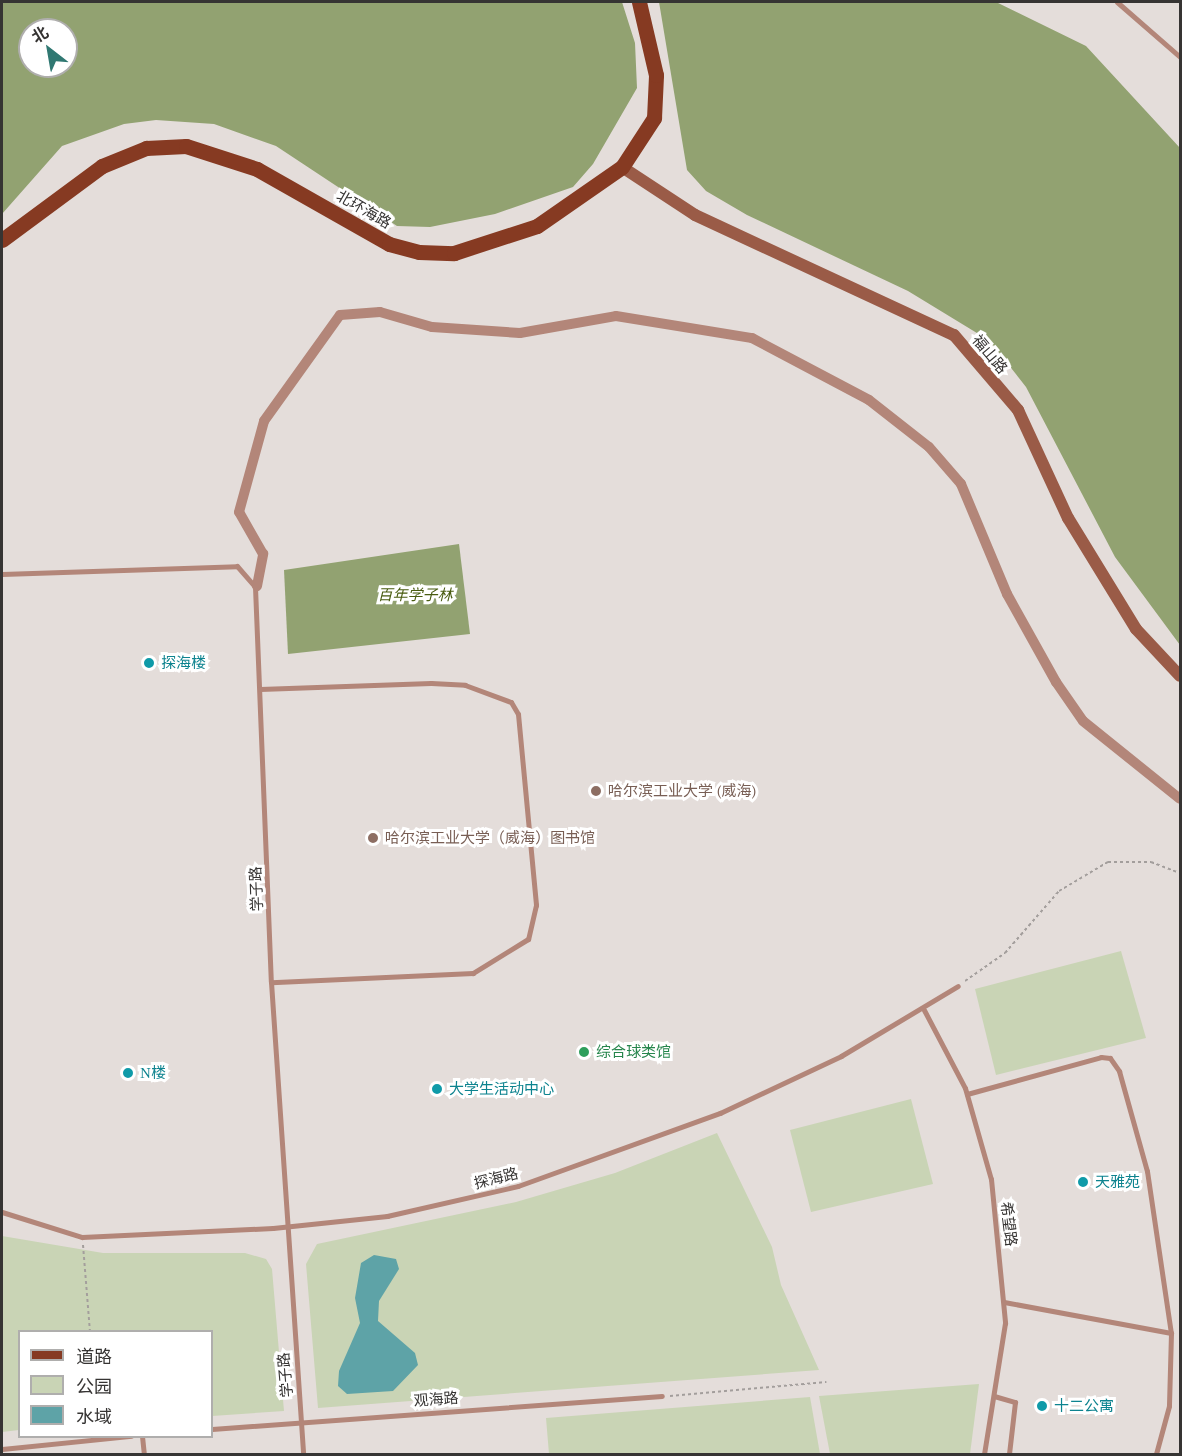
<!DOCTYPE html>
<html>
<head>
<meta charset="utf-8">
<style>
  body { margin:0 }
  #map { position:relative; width:1182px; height:1456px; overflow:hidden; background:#e4ddda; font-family:"Source Serif 4","Noto Sans SC",serif }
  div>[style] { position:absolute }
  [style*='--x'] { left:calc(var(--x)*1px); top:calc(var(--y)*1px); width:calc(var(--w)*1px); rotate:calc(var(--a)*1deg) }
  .green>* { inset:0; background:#c9d4b5 }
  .forest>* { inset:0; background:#92a271 }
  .water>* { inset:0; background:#5ea3a7 }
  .path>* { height:2px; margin-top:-1px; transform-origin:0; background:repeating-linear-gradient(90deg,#a39e9c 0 3px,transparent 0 6px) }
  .service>* { height:5px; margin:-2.5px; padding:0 2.5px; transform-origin:2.5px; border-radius:2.5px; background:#b38679 }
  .minor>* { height:10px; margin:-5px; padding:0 5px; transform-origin:5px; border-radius:5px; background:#b38679 }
  .secondary>* { height:12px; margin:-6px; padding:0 6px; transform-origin:6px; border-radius:6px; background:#9a5b47 }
  .primary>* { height:15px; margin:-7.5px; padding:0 7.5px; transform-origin:7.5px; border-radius:7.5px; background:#863a22 }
  .dots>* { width:16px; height:16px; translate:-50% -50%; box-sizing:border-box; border:3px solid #fff; border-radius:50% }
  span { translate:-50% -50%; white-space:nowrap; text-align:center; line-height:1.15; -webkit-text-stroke:6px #fff; paint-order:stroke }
  .street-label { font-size:15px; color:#363433 }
  .park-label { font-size:15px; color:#495c10; font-style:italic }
  .culture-label { font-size:15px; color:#0d838f }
  .left { translate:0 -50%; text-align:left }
  .education-label { font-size:15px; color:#785e54 }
  .leisure-label { font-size:15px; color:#27864d }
  .frame { position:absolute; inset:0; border:3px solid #363433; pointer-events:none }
  .legend { position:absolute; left:18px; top:1330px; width:195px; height:108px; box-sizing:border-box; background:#fff; border:2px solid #afaead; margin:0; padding:8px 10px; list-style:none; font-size:18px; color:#363433 }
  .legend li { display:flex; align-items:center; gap:12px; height:30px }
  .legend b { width:30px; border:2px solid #afaead }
  .north { position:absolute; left:18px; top:18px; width:60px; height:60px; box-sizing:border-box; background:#fff; border:2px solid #afaead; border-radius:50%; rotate:329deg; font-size:16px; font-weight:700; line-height:24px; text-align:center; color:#363433 }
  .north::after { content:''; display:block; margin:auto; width:21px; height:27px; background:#307872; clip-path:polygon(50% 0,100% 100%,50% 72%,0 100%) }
</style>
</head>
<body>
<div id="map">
  <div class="green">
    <i style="clip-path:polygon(1121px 951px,1146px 1038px,996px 1075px,975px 989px)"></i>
    <i style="clip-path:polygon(911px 1099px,933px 1184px,811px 1212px,790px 1130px)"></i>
    <i style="clip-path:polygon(717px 1133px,772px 1247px,781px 1285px,819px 1370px,318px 1408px,306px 1264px,317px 1244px,516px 1202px,615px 1173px)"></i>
    <i style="clip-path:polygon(2px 1236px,103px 1253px,245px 1253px,266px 1259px,272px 1269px,284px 1411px,212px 1416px,212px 1332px,20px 1332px,19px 1430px,2px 1432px)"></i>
    <i style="clip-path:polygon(979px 1384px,970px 1454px,830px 1454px,819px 1396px)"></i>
    <i style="clip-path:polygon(810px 1397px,820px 1454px,549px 1454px,546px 1418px)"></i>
  </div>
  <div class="forest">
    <i style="clip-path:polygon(evenodd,2px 2px,622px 2px,635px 43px,637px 88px,593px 164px,573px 187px,495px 214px,430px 227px,397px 226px,276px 146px,214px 124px,156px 120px,124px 124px,62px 146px,2px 214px,2px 2px,30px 30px,66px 30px,66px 66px,30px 66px,30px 30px)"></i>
    <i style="clip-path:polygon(659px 2px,996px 2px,1086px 46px,1180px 148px,1180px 645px,1115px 557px,1026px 387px,990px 341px,908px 291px,747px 215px,706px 191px,687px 170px)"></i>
    <i style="clip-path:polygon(459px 544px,470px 634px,288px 654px,284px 570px)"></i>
  </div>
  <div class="water">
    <i style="clip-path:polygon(374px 1255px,396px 1259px,399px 1269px,379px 1301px,378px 1321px,415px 1353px,418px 1365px,393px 1391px,347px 1394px,338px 1386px,339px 1371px,360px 1323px,355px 1298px,361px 1263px)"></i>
  </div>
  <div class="path">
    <i style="--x:965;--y:981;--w:49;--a:-35"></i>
    <i style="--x:1005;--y:953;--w:82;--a:-48.9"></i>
    <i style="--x:1059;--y:891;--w:57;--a:-30.6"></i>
    <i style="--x:1108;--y:862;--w:43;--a:0"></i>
    <i style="--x:1151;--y:862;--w:31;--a:21"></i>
    <i style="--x:83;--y:1245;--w:87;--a:85.4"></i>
    <i style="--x:670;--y:1396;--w:157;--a:-5.1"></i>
  </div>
  <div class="service">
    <i style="--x:1117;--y:2;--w:84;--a:41.1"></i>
    <i style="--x:2;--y:574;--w:235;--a:-1.9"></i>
    <i style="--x:237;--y:566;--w:28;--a:49"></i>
    <i style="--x:255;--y:587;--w:395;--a:87.7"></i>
    <i style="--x:271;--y:982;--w:473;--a:86.1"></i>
    <i style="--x:260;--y:689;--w:171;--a:-2"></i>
    <i style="--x:431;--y:683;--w:34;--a:3"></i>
    <i style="--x:465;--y:685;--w:49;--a:20.3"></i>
    <i style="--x:511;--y:702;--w:14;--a:60"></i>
    <i style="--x:518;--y:714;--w:192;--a:84.6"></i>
    <i style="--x:536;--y:905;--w:35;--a:103"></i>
    <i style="--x:528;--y:939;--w:65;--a:148.3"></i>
    <i style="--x:473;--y:973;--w:202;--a:177.4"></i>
    <i style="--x:924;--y:1010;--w:88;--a:62.3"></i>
    <i style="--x:965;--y:1088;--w:95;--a:74.1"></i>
    <i style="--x:991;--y:1179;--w:145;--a:84.4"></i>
    <i style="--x:1005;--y:1323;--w:133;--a:99.1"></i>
    <i style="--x:967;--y:1094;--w:139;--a:-15.4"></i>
    <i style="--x:1101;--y:1057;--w:9;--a:6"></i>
    <i style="--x:1110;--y:1058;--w:16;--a:55"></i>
    <i style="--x:1119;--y:1071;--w:104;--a:74.4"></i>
    <i style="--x:1147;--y:1171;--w:164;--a:81.6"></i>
    <i style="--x:1171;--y:1333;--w:73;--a:91.6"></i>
    <i style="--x:1169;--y:1406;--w:50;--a:105.2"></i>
    <i style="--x:2;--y:1212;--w:84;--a:17.4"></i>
    <i style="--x:82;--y:1237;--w:191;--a:-2.7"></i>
    <i style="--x:273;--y:1228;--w:115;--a:-6"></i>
    <i style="--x:387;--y:1216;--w:134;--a:-12.9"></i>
    <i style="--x:518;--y:1186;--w:215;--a:-19.9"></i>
    <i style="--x:720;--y:1113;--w:134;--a:-25.2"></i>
    <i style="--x:841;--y:1056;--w:136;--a:-30.9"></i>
    <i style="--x:1004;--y:1302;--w:170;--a:10.5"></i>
    <i style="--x:994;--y:1396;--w:22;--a:16"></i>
    <i style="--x:1015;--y:1402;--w:52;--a:96.6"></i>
    <i style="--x:212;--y:1429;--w:451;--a:-4.2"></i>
    <i style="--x:142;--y:1436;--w:18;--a:84"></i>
    <i style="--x:2;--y:1449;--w:130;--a:-5.8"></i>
  </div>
  <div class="minor">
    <i style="--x:257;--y:586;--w:33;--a:-79"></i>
    <i style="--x:263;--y:554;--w:48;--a:-119.7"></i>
    <i style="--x:239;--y:512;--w:94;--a:-74.6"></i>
    <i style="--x:264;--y:421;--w:130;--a:-54.4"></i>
    <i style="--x:340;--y:315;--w:40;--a:-4.3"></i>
    <i style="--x:380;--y:312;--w:54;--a:16.1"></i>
    <i style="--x:432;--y:327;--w:88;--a:3.9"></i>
    <i style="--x:520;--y:333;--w:97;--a:-10"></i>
    <i style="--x:616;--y:316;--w:138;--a:9.2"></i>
    <i style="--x:752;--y:338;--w:132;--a:27.9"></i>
    <i style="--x:869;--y:400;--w:76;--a:38.1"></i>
    <i style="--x:929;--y:447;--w:49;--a:49.1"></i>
    <i style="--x:961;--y:484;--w:119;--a:67.3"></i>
    <i style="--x:1007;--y:594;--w:101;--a:60.9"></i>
    <i style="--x:1056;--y:682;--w:47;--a:55.3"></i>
    <i style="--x:1083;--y:721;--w:124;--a:38.8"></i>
  </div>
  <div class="secondary">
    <i style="--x:622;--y:167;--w:87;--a:33.3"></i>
    <i style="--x:695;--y:215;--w:285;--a:24.9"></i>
    <i style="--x:954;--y:335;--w:99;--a:49.5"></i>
    <i style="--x:1018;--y:410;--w:119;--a:65.2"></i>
    <i style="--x:1068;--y:518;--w:130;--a:58.5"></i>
    <i style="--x:1136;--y:629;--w:64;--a:46.9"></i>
  </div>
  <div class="primary">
    <i style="--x:2;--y:240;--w:124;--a:-36.5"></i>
    <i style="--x:102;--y:166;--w:48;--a:-22.2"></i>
    <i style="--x:146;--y:148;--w:40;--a:-2.9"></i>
    <i style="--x:186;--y:146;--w:75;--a:17.9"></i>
    <i style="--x:257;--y:169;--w:152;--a:29.6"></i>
    <i style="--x:389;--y:244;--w:31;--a:15"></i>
    <i style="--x:419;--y:252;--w:35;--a:2"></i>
    <i style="--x:454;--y:253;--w:87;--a:-18"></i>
    <i style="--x:537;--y:226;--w:103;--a:-34.8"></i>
    <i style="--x:622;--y:167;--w:59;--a:-56.9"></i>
    <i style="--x:654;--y:118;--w:43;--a:-87.3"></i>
    <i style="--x:656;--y:75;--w:75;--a:-103.1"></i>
  </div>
  <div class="dots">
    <i style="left:149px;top:663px;background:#0f9aa8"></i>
    <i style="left:596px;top:791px;background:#8d6e63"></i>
    <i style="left:373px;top:838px;background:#8d6e63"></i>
    <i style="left:584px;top:1052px;background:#2e9e5b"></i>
    <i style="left:128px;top:1073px;background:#0f9aa8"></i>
    <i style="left:437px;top:1089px;background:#0f9aa8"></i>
    <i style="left:1083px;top:1182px;background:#0f9aa8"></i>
    <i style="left:1042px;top:1406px;background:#0f9aa8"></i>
  </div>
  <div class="street-label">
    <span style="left:364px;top:209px;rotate:30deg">北环海路</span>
    <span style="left:990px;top:354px;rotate:50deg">福山路</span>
    <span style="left:256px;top:889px;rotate:-92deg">学子路</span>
    <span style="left:496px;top:1178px;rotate:-14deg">探海路</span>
    <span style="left:1009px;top:1224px;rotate:83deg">希望路</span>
    <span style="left:285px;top:1375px;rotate:-95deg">学子路</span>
    <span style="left:436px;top:1399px;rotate:-4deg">观海路</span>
  </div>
  <div class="park-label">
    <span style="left:415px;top:595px">百年学子林</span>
  </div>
  <div class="culture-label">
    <span class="left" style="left:161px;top:663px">探海楼</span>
    <span class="left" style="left:140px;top:1073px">N楼</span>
    <span class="left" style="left:449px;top:1089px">大学生活动中心</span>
    <span class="left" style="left:1095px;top:1182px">天雅苑</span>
    <span class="left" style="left:1054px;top:1406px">十二公寓</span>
  </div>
  <div class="education-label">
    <span class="left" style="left:608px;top:791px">哈尔滨工业大学 (威海)</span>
    <span class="left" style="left:385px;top:838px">哈尔滨工业大学（威海）图书馆</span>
  </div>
  <div class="leisure-label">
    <span class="left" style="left:596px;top:1052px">综合球类馆</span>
  </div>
  <div class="frame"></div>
  <ul class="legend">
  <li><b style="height:8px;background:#863a22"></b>道路</li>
  <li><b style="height:16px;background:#c9d4b5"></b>公园</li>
  <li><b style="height:16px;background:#5ea3a7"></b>水域</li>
  </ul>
  <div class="north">北</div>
</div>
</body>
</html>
